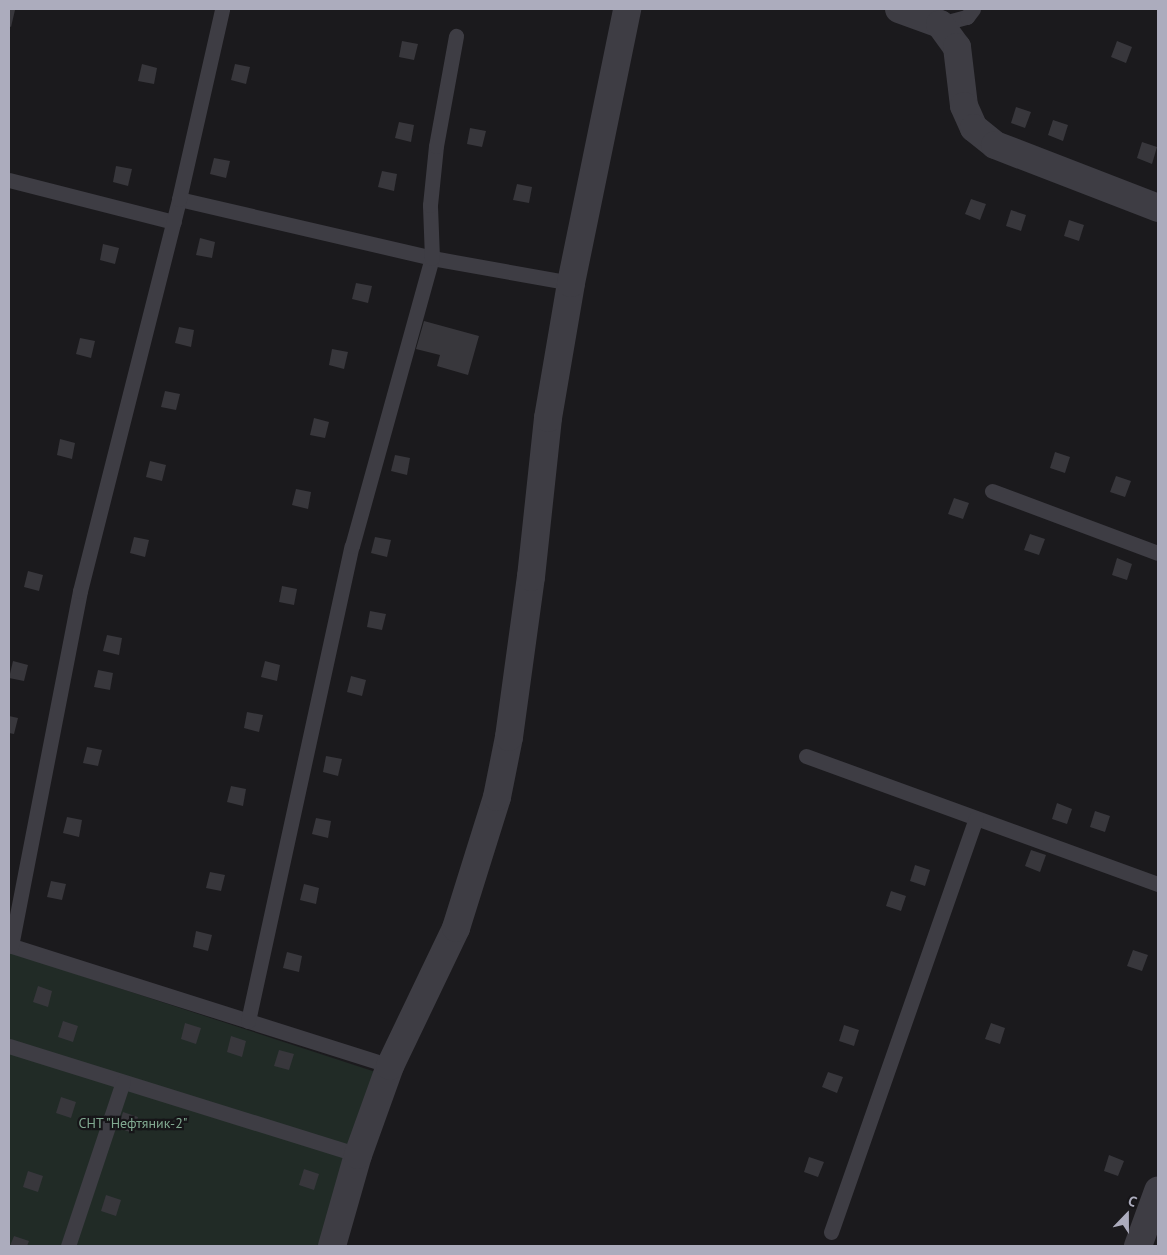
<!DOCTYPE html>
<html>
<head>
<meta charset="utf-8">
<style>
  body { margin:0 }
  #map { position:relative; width:1167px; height:1255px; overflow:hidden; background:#1b1a1d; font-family:"PT Sans",sans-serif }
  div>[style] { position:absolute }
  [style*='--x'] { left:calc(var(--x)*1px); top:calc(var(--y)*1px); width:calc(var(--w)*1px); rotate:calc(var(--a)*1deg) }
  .green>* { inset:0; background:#212b26 }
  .building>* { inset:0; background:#38373c }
  .lane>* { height:15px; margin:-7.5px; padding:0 7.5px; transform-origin:7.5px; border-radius:7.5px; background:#3e3d44 }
  .street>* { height:28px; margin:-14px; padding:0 14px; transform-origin:14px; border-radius:14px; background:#3e3d44 }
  span { translate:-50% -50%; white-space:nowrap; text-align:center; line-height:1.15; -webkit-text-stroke:4.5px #161518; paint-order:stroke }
  .park-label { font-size:14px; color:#81a991 }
  .frame { position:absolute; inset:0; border:10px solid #acacbd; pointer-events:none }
  .north { position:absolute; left:1102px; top:1190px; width:50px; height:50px; -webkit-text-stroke:4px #161518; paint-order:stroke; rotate:22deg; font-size:14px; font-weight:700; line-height:20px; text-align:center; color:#acacbd }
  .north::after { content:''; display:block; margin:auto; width:18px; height:22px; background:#acacbd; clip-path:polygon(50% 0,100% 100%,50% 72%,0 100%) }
</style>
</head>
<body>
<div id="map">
  <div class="green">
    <i style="clip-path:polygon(9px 952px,394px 1078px,343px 1246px,9px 1246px)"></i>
  </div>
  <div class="building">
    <i style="clip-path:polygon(9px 9px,15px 10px,11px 27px,9px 26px)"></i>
    <i style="clip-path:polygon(402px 41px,418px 44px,414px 60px,399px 57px)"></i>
    <i style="clip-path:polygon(1117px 41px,1132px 47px,1126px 63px,1111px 57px)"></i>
    <i style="clip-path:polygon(142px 64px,157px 68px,154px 84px,138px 81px)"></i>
    <i style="clip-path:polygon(235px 64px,250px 67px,246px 84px,231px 80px)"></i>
    <i style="clip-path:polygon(1016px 107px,1031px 112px,1025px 128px,1011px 123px)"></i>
    <i style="clip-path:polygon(1053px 120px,1068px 125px,1063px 141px,1048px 135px)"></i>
    <i style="clip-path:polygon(399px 122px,414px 125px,411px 142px,395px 138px)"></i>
    <i style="clip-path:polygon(470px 128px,486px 131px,482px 147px,467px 144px)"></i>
    <i style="clip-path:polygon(1142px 142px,1157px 147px,1152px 164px,1137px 158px)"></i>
    <i style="clip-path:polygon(214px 158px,230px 161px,226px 178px,210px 174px)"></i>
    <i style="clip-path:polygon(116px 166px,132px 169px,128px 186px,113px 182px)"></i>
    <i style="clip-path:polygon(382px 171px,397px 174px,394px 191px,378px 187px)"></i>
    <i style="clip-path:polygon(517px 184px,532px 187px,529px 203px,513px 200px)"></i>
    <i style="clip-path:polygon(971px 199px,986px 204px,980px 220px,965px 214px)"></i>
    <i style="clip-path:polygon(1011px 210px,1026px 215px,1021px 231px,1006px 226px)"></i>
    <i style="clip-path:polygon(1069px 220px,1084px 225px,1079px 241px,1064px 236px)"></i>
    <i style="clip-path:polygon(200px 238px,215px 242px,212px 258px,196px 255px)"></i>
    <i style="clip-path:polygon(103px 244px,119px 248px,115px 264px,100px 260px)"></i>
    <i style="clip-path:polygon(356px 283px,372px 286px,368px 303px,352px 299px)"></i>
    <i style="clip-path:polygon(424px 321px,479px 336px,468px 375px,437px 366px,440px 355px,416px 349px)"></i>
    <i style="clip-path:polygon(179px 327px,194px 330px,191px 347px,175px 343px)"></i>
    <i style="clip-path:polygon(80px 338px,95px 341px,91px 358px,76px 354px)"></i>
    <i style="clip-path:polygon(332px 349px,348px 352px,344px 369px,329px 365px)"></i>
    <i style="clip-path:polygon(165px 391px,180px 394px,176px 410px,161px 407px)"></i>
    <i style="clip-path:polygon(314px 418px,329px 422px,325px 438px,310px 435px)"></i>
    <i style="clip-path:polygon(60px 439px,75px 443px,72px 459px,57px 455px)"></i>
    <i style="clip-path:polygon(1055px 452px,1070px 457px,1065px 473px,1050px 468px)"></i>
    <i style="clip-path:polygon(395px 455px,410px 458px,407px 475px,391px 471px)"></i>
    <i style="clip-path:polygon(150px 461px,166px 465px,162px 481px,146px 477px)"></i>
    <i style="clip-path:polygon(1116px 476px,1131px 481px,1125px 497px,1110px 492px)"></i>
    <i style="clip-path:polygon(296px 489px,311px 492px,308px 509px,292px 505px)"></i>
    <i style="clip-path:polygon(954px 498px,969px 503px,963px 519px,948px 514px)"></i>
    <i style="clip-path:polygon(1030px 534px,1045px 539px,1039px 555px,1024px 550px)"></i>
    <i style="clip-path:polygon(134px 537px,149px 540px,145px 557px,130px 553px)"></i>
    <i style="clip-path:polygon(375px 537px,391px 540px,387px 557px,371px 553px)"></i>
    <i style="clip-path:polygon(1117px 558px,1132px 564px,1127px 580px,1112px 575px)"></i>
    <i style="clip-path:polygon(28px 571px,43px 575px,39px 591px,24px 587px)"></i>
    <i style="clip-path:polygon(282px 586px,297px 589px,294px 605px,279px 602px)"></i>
    <i style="clip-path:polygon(370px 611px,386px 614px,382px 630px,367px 627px)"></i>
    <i style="clip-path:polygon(107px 635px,122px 638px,119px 655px,103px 651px)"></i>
    <i style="clip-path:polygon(13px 661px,28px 665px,24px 681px,9px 678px)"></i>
    <i style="clip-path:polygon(265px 661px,280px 665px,277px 681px,261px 677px)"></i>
    <i style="clip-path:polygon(98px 670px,113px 673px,110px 690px,94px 687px)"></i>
    <i style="clip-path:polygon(351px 676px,366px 680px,362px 696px,347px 692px)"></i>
    <i style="clip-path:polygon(247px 712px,263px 715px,259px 732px,244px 728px)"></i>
    <i style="clip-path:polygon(9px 716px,18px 718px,14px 734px,9px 733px)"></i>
    <i style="clip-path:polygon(87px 747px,102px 750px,98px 766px,83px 763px)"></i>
    <i style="clip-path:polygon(326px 756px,342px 759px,338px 776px,323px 772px)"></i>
    <i style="clip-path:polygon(231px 786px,246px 789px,243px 806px,227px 802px)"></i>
    <i style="clip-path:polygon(1057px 803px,1072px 809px,1067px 824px,1052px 819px)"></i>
    <i style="clip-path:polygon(1095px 811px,1110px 816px,1105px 832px,1090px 827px)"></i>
    <i style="clip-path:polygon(67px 817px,82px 820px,79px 837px,63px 833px)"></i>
    <i style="clip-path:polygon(316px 818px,331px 821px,328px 838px,312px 834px)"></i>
    <i style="clip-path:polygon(1031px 850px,1046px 855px,1040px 872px,1025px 866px)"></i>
    <i style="clip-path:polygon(915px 865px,930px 870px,925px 886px,910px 881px)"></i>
    <i style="clip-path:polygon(210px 872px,225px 875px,221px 891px,206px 888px)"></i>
    <i style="clip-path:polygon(51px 881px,66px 884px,62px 900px,47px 897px)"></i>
    <i style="clip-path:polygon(304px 884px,319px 888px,316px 904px,300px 900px)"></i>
    <i style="clip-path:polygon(891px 891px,906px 896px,901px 911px,886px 906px)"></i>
    <i style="clip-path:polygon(196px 931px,212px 935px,208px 951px,193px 947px)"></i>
    <i style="clip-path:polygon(1133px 950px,1148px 955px,1142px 971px,1127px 966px)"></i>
    <i style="clip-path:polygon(287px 952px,302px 956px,299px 972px,283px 968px)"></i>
    <i style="clip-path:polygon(38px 986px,52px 991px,48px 1007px,33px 1002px)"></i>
    <i style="clip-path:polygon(63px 1021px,78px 1026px,73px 1042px,58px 1037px)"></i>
    <i style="clip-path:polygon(185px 1023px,201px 1028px,196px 1044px,181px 1039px)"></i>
    <i style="clip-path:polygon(991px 1023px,1005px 1028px,1000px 1044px,985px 1039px)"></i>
    <i style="clip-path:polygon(844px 1025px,859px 1030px,854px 1046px,839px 1041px)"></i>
    <i style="clip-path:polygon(231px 1036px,246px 1041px,242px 1057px,227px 1052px)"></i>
    <i style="clip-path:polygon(279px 1050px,294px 1054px,289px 1070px,274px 1066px)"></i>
    <i style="clip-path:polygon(828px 1072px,843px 1077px,837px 1093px,822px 1087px)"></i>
    <i style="clip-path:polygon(61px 1097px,76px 1102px,71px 1118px,56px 1113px)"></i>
    <i style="clip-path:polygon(123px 1112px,138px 1117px,133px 1133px,118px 1128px)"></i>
    <i style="clip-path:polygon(1109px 1155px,1124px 1161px,1118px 1176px,1104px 1171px)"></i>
    <i style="clip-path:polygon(809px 1157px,824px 1162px,818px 1177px,804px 1172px)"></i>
    <i style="clip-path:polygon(304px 1169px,319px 1174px,314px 1190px,299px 1185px)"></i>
    <i style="clip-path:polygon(28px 1171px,43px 1176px,38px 1192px,23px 1187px)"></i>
    <i style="clip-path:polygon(106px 1195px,121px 1200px,116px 1216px,101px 1211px)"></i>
    <i style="clip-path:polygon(14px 1236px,29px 1241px,27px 1246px,10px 1246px)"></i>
  </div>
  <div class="lane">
    <i style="--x:940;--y:24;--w:28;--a:-15"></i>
    <i style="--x:967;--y:17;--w:10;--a:-53"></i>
    <i style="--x:9;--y:180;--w:170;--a:14.3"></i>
    <i style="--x:179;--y:199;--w:260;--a:13.1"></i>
    <i style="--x:432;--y:258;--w:141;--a:10.2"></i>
    <i style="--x:992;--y:491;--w:177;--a:20.5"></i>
    <i style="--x:806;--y:756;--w:375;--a:20"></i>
    <i style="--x:9;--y:945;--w:400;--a:17.6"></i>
    <i style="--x:11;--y:946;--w:362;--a:-79"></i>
    <i style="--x:80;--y:591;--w:404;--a:-75.8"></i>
    <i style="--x:179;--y:199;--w:195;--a:-77.2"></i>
    <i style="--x:248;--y:1021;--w:486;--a:-77.7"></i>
    <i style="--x:352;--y:546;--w:299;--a:-74.5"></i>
    <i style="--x:432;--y:258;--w:53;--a:-92.2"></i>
    <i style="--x:430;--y:205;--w:59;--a:-84.2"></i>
    <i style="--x:436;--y:146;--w:112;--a:-79.7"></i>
    <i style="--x:9;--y:1046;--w:366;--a:17.3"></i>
    <i style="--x:831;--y:1232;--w:438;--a:-70.7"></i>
    <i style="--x:68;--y:1246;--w:173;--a:-71.5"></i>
  </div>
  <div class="street">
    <i style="--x:899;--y:9;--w:44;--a:20.1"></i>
    <i style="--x:940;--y:24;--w:29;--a:54"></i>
    <i style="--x:957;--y:47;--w:59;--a:83.2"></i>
    <i style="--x:964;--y:106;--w:24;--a:66"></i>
    <i style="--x:974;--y:128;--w:27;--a:39"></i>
    <i style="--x:995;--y:145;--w:175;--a:21.1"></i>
    <i style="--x:332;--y:1246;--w:95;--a:-74.1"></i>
    <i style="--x:358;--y:1155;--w:95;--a:-70.2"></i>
    <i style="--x:390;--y:1066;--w:153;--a:-64.4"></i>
    <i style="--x:456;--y:928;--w:137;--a:-72.6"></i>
    <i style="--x:497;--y:797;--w:61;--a:-78.7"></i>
    <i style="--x:509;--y:737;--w:162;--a:-82.2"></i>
    <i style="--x:531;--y:577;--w:160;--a:-83.9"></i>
    <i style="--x:548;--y:418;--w:137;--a:-80.3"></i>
    <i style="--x:571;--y:283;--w:280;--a:-78.4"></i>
    <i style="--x:1138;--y:1246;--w:59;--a:-70"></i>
  </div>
  <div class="park-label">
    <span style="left:133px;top:1123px">СНТ "Нефтяник-2"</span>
  </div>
  <div class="frame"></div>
  <div class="north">С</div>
</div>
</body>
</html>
